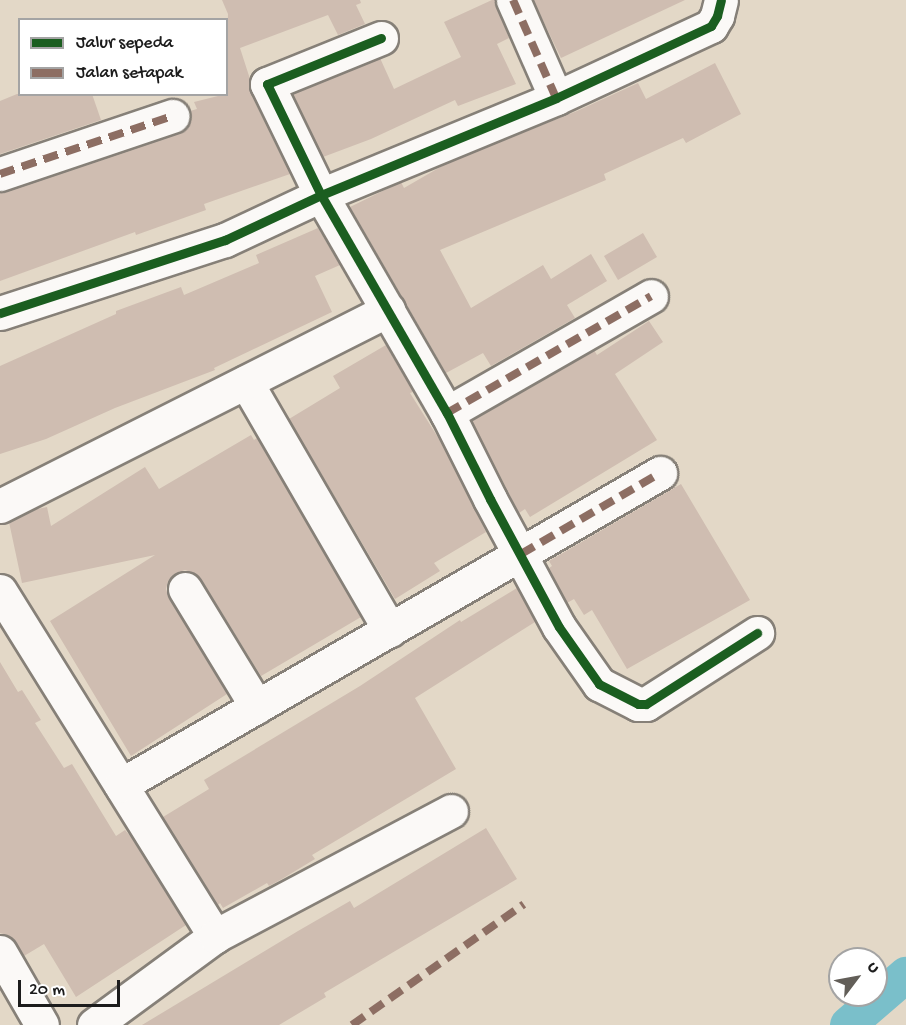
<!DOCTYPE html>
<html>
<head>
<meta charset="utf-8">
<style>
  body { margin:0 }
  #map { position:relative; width:906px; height:1025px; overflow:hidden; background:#e3d8c7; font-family:"Gochi Hand",sans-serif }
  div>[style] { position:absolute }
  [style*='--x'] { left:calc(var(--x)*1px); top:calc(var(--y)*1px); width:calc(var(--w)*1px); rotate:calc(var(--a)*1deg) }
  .canal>* { height:36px; margin:-18px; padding:0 18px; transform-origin:18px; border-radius:18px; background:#7abfca }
  .building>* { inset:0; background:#cfbdb1 }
  .roads { filter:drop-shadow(2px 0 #868078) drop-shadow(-2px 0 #868078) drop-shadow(0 2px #868078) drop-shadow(0 -2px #868078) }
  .minor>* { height:33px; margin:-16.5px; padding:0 16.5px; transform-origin:16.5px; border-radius:16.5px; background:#fbf9f7 }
  .quiet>* { height:8px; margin-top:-4px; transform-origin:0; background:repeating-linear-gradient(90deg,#8d6e63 0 15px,transparent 0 23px) }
  .cycleway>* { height:9px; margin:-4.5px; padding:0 4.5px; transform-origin:4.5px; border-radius:4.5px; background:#1b5e20 }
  span { translate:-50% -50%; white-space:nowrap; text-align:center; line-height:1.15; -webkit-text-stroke:4.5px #fff; paint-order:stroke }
  .legend { position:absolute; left:18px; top:18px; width:210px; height:78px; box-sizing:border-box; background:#fff; border:2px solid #a4a4a4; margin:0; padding:8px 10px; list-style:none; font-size:18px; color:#1c1c1c }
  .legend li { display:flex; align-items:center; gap:12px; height:30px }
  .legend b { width:30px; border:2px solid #a4a4a4 }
  .north { position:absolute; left:828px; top:947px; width:60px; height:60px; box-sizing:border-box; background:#fff; border:2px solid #a4a4a4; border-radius:50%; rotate:58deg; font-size:16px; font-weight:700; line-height:24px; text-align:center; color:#1c1c1c }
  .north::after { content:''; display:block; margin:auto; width:21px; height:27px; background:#625e58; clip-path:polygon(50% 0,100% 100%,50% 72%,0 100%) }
  .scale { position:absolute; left:18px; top:980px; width:102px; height:27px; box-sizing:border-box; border:3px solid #1c1c1c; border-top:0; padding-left:8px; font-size:18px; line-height:21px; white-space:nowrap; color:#1c1c1c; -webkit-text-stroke:4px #fff; paint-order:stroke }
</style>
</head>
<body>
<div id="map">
  <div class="canal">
    <i style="--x:848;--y:1025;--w:77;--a:-40.8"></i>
  </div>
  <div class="building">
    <i style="clip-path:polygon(222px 0,360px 0,361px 3px,356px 5px,365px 24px,338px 35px,328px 15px,240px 48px,250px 79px,250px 92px,290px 174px,204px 204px,206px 210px,136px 235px,135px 232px,0 281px,0 192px,178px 134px,186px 128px,190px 111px,197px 109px,194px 102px,226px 94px,228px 14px)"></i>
    <i style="clip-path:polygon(492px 0,495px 0,509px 38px,497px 44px,516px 84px,458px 106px,455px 100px,371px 139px,323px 157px,293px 94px,380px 58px,394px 89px,461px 57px,444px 22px)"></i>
    <i style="clip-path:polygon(533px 0,685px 0,561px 58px)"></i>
    <i style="clip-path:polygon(715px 63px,741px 114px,686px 143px,683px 138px,604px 174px,606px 180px,440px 250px,471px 308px,543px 265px,551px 279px,591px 254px,607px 281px,567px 305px,575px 318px,491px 366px,483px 353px,446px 373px,350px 207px,401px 182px,404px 188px,449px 162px,577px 111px,638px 83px,646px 99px)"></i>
    <i style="clip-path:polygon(17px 94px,92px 94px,101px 120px,0 154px,0 101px)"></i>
    <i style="clip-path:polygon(318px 228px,340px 265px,315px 276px,332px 312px,214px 368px,215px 370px,115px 408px,46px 439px,0 454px,0 366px,116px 314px,116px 311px,181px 287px,184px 295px,259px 263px,256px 255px)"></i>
    <i style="clip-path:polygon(643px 233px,657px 257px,618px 280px,604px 256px)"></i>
    <i style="clip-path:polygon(649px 321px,663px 342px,615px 374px,657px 440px,530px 517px,525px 509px,519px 513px,472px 421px,594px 350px,597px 355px)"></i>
    <i style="clip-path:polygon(386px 345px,413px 392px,410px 393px,439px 439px,486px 532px,434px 563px,440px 571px,395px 599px,289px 419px,340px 388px,333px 376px)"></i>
    <i style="clip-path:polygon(251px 435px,254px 440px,257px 438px,361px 617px,261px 676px,201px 579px,194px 573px,185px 570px,176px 573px,168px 581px,166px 589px,169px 598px,227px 694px,131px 756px,50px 621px,155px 555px,22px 583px,9px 522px,33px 510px,47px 507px,51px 526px,145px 467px,159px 489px)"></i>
    <i style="clip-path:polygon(681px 484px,750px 600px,627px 669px,592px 610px,584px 615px,574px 599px,567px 603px,549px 568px,552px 566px,549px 561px)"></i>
    <i style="clip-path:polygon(517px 588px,535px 622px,415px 698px,456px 769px,312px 855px,315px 859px,282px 879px,269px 886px,267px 883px,223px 908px,220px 903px,218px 905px,163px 817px,209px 789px,204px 780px,360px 686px,460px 620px,461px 622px)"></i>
    <i style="clip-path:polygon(0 662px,18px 692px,22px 690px,41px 720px,35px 723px,64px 768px,72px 764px,116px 836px,125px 830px,131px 837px,186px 925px,76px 997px,44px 944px,24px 956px,10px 936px,0 933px)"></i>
    <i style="clip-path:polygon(486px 828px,517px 879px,324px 993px,326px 997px,279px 1025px,142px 1025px,298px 931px,350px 901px,354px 908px)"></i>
  </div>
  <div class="roads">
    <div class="minor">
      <i style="--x:513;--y:0;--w:107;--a:66.3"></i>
      <i style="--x:381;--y:38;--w:123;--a:158"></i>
      <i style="--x:267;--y:84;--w:123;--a:64.1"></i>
      <i style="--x:321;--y:195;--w:252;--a:60"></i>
      <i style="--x:447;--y:413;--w:96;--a:63.4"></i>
      <i style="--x:490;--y:499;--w:145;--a:61.7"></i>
      <i style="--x:559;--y:627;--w:70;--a:54.9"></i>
      <i style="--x:599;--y:684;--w:44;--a:27.1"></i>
      <i style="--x:638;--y:704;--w:8;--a:0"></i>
      <i style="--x:646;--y:704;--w:132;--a:-32.6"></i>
      <i style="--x:0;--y:174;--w:182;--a:-18.6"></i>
      <i style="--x:0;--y:313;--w:237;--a:-18"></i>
      <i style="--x:225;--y:240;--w:106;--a:-25.1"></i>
      <i style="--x:321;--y:195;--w:254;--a:-22.4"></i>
      <i style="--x:556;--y:98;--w:171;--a:-24.9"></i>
      <i style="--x:711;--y:26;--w:12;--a:-59"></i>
      <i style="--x:717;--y:16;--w:16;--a:-76"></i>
      <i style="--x:246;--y:382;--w:287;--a:59.9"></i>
      <i style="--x:447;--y:413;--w:235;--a:-29.8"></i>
      <i style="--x:0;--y:506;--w:435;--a:-26.8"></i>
      <i style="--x:185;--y:589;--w:138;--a:58.6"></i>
      <i style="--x:0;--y:591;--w:407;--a:58.1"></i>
      <i style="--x:121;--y:785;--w:623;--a:-30.06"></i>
      <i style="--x:0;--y:952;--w:84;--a:60.1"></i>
      <i style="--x:94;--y:1025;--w:150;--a:-36.3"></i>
      <i style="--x:215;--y:936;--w:267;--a:-27.9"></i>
    </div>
  </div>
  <div class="quiet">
    <i style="--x:513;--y:0;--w:107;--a:66.3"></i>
    <i style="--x:0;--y:174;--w:182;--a:-18.6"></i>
    <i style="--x:447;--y:413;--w:235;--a:-29.8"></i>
    <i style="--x:521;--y:554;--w:161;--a:-30.2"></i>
    <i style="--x:352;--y:1025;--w:210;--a:-35.1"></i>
  </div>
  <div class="cycleway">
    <i style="--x:381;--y:38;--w:123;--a:158"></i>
    <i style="--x:267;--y:84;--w:123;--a:64.1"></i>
    <i style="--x:321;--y:195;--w:252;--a:60"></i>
    <i style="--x:447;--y:413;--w:96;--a:63.4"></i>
    <i style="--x:490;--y:499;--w:145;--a:61.7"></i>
    <i style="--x:559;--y:627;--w:70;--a:54.9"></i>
    <i style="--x:599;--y:684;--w:44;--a:27.1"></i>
    <i style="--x:638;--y:704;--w:8;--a:0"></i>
    <i style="--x:646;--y:704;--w:132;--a:-32.6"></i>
    <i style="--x:0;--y:313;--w:237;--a:-18"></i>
    <i style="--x:225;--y:240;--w:106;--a:-25.1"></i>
    <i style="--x:321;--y:195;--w:254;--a:-22.4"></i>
    <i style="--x:556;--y:98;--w:171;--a:-24.9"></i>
    <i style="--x:711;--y:26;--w:12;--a:-59"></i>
    <i style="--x:717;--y:16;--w:16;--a:-76"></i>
  </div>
  <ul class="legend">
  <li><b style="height:8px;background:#1b5e20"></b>Jalur sepeda</li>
  <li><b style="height:8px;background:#8d6e63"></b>Jalan setapak</li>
  </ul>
  <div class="north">U</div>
  <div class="scale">20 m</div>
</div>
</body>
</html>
